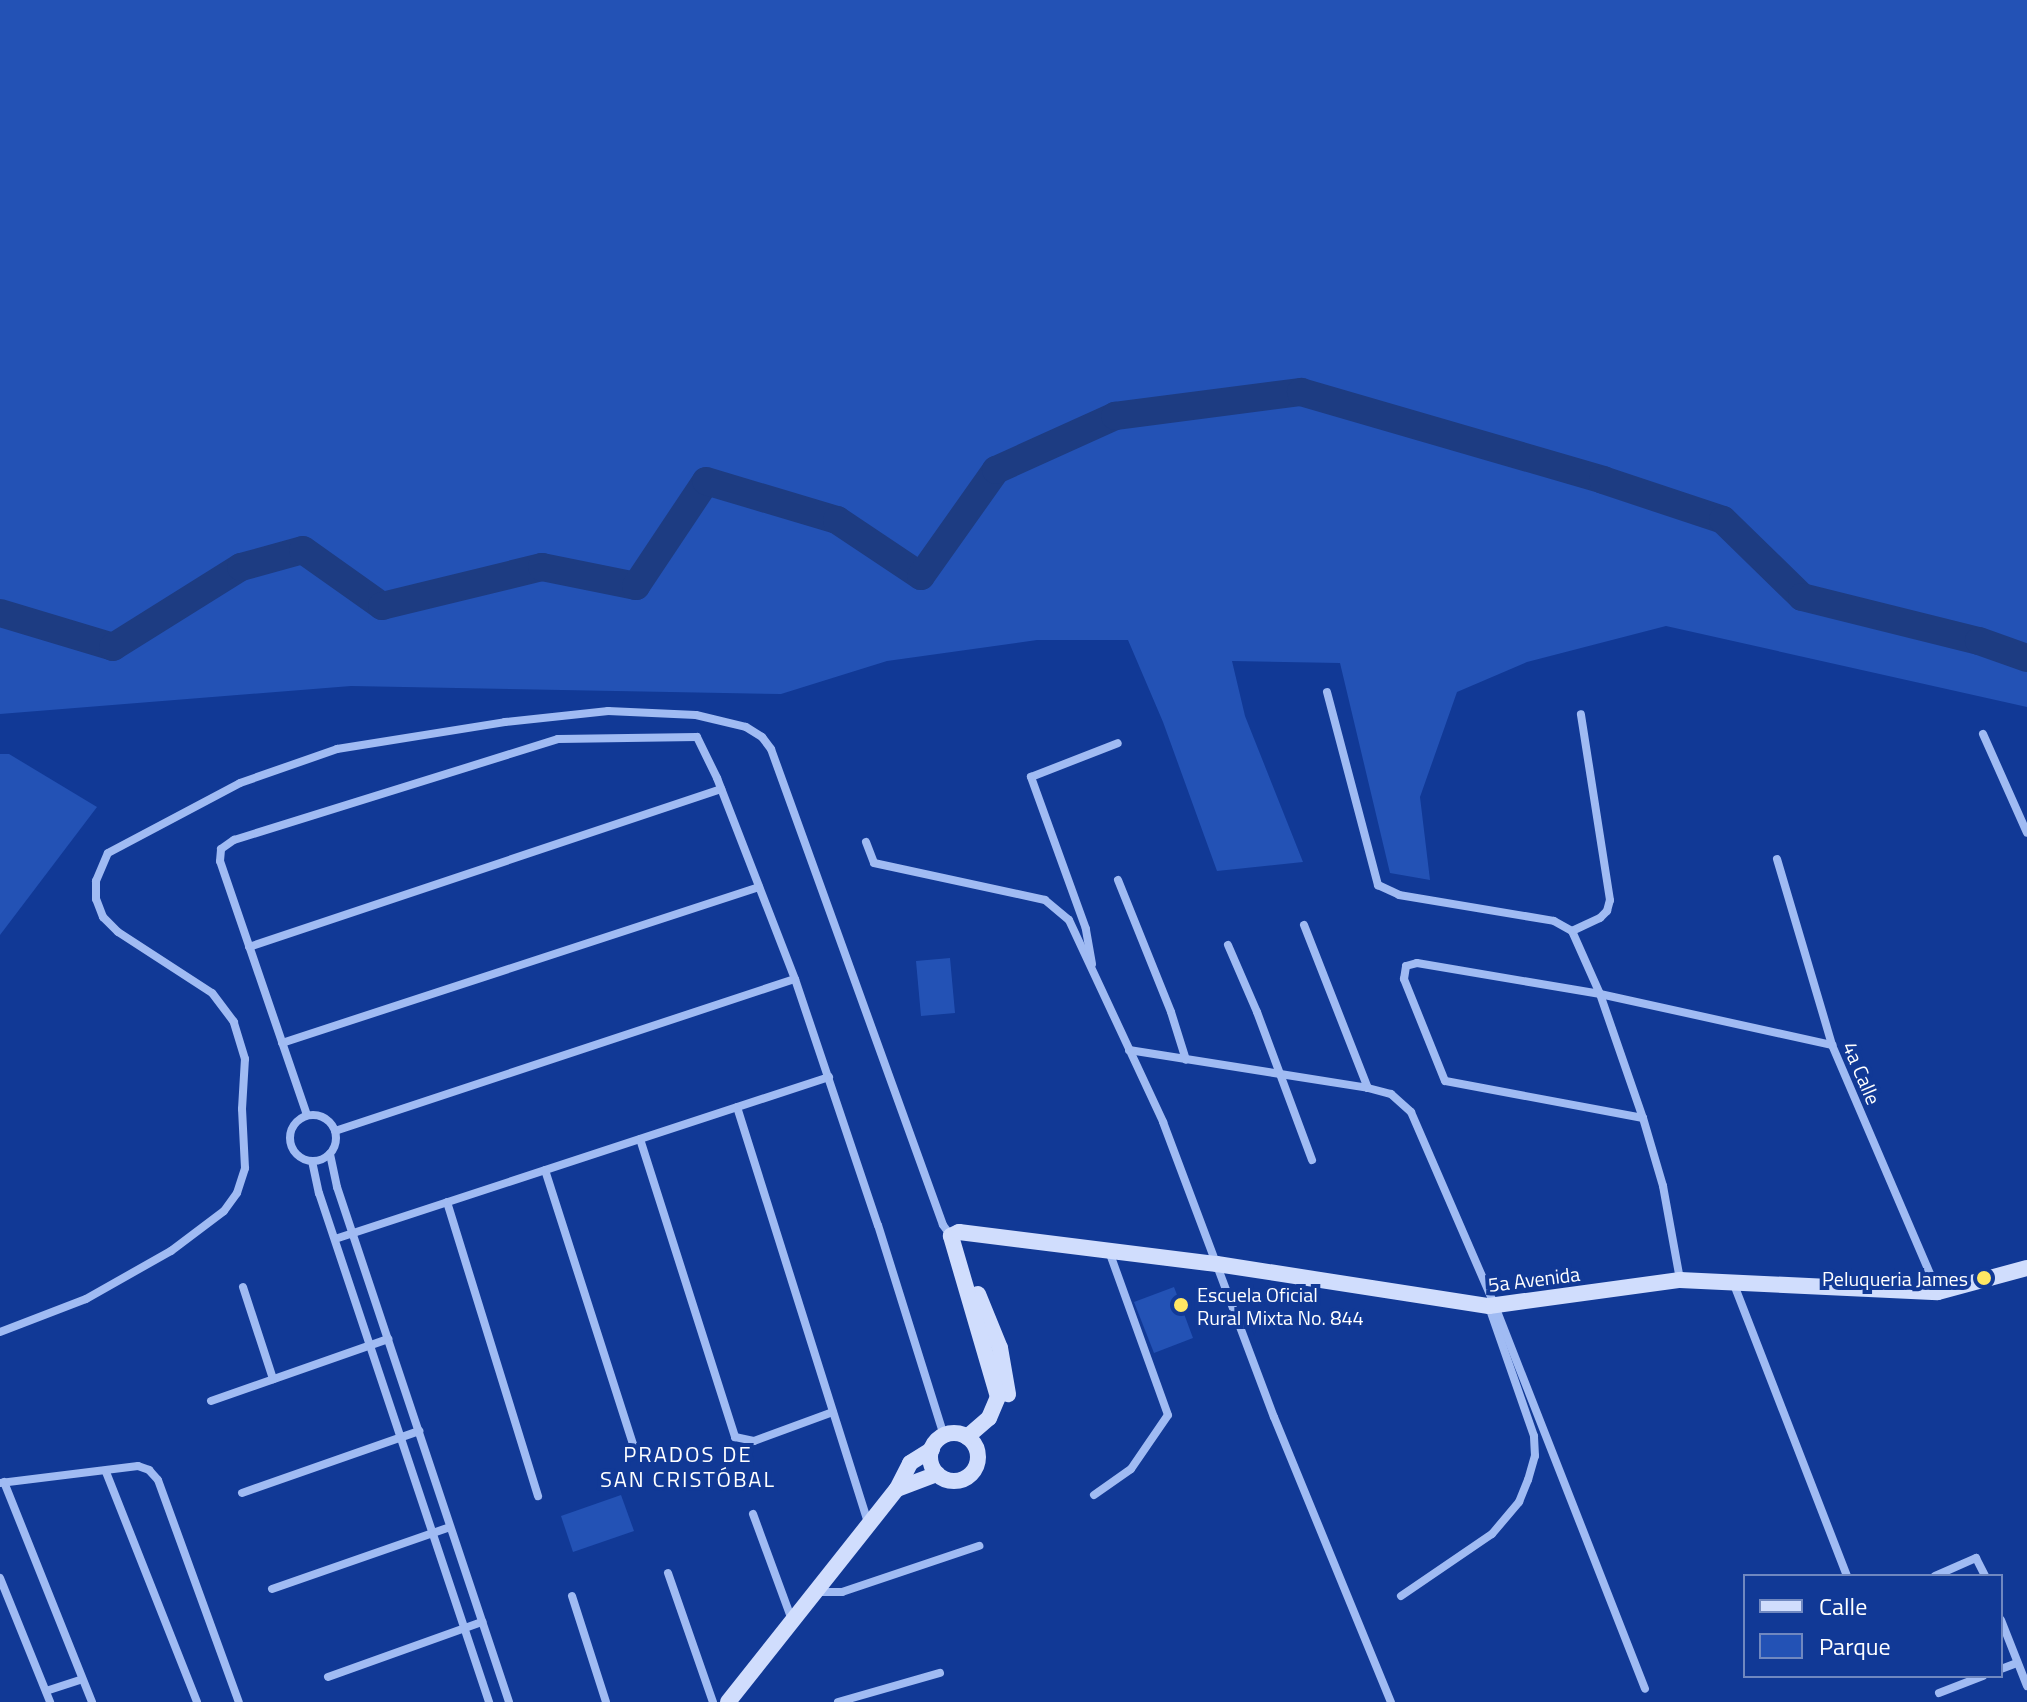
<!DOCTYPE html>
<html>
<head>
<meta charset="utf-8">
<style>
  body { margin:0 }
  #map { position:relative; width:2027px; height:1702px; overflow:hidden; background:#113996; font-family:"Titillium Web",sans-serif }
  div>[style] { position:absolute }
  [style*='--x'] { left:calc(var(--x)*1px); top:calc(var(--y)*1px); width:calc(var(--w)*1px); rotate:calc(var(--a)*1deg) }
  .green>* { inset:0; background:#2352b5 }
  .river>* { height:28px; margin:-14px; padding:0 14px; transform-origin:14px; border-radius:14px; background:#1d3c82 }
  .street>* { height:8px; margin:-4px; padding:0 4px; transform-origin:4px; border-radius:4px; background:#a0bbf3 }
  .street>.ring { margin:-4px; padding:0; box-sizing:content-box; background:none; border:8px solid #a0bbf3; border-radius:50% }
  .secondary>* { height:16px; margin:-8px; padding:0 8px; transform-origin:8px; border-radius:8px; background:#d0ddfd }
  .secondary>.ring { margin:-8px; padding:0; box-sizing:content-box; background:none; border:16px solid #d0ddfd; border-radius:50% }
  .dots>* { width:22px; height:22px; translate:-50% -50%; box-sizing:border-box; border:4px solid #113996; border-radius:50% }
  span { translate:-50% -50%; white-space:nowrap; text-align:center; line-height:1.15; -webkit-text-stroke:8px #113996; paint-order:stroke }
  .street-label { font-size:20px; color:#fff }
  .poi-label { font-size:20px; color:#fff }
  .right { translate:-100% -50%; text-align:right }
  .left { translate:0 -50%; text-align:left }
  .neighbourhood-label { font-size:22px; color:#fff; letter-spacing:2px }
  .legend { position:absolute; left:1743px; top:1574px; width:260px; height:104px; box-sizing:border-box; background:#113996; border:2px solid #7088c0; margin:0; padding:10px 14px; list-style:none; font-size:24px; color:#fff }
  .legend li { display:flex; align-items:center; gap:16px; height:40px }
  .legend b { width:40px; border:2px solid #7088c0 }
</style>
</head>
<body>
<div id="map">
  <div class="green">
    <i style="clip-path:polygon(0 0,2027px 0,2027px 707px,1666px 626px,1527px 662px,1457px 692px,1420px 797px,1430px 880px,1390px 873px,1340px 663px,1232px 661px,1245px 716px,1303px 862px,1217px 871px,1163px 722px,1128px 640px,1037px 640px,887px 661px,781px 694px,351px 686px,0 714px)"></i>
    <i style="clip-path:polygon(0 754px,9px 754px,97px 807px,0 935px)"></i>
    <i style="clip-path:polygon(950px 958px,955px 1013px,921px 1016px,916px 961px)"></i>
    <i style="clip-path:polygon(1174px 1287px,1193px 1338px,1154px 1353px,1134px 1302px)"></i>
    <i style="clip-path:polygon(621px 1495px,634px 1531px,573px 1552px,561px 1516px)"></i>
  </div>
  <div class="river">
    <i style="--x:0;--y:613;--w:118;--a:16.7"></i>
    <i style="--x:113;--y:647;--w:151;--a:-32"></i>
    <i style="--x:241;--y:567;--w:64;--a:-15.3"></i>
    <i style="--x:303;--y:550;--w:97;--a:35.3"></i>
    <i style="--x:382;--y:606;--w:165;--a:-13.7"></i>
    <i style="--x:542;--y:567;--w:96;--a:11.4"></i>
    <i style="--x:636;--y:586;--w:126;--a:-56.3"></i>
    <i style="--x:706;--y:481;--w:137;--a:16.6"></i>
    <i style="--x:837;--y:520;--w:101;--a:33.7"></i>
    <i style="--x:921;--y:576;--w:130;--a:-54.7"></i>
    <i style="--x:996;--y:470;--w:131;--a:-24.4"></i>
    <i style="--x:1115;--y:416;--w:188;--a:-7.4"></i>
    <i style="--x:1301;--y:392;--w:315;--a:16.2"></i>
    <i style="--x:1603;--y:480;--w:126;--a:18.4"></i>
    <i style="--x:1723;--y:520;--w:110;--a:44.3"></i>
    <i style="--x:1802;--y:597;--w:182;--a:14"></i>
    <i style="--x:1979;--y:641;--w:51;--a:19.5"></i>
  </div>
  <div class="street">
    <i style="--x:1327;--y:692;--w:200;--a:75.2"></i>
    <i style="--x:1378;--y:885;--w:23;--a:25"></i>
    <i style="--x:1399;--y:895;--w:157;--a:9.5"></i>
    <i style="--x:1554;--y:921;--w:21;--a:29"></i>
    <i style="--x:1572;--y:931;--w:69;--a:66"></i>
    <i style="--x:1600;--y:994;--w:131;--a:70.9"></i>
    <i style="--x:1643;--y:1118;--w:71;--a:73.6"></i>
    <i style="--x:1663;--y:1186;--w:96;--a:79.7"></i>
    <i style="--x:1983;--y:734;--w:108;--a:66"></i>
    <i style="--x:866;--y:842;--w:22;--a:69"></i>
    <i style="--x:874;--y:863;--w:175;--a:12.2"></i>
    <i style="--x:1045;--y:900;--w:31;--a:40"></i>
    <i style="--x:1069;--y:920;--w:223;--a:65"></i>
    <i style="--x:1163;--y:1122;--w:315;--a:69.4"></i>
    <i style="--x:1274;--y:1417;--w:308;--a:67.7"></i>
    <i style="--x:1777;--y:859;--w:194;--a:73.5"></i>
    <i style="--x:1832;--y:1045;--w:269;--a:66.8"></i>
    <i style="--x:1118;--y:880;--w:142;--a:68.1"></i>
    <i style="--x:1171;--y:1012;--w:50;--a:72.6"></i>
    <i style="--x:1304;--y:925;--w:175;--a:68.6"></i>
    <i style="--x:1572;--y:931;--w:31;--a:-25"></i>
    <i style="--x:1600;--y:918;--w:10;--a:-45"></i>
    <i style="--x:1607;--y:911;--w:11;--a:-75"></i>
    <i style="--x:1610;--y:900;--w:188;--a:-98.9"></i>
    <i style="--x:1228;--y:945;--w:73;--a:66.6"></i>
    <i style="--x:1257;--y:1012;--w:158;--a:69.6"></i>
    <i style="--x:249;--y:947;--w:498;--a:-18.5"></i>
    <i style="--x:1092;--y:964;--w:36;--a:-100"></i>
    <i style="--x:1086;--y:929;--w:162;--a:-109.9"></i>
    <i style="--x:1031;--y:777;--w:93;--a:-21.3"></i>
    <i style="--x:282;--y:1043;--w:502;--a:-18.11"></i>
    <i style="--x:1129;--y:1050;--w:242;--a:9"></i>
    <i style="--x:1368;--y:1088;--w:24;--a:15"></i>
    <i style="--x:1391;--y:1094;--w:27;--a:42"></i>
    <i style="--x:1411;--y:1112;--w:211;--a:66.6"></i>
    <i style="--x:1495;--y:1306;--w:411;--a:68.6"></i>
    <i style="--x:737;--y:1107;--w:436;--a:72.5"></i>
    <i style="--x:307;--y:1115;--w:268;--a:-108.9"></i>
    <i style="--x:220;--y:861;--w:12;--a:-85"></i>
    <i style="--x:221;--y:849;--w:16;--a:-35"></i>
    <i style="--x:234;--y:840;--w:339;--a:-17.3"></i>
    <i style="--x:558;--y:739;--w:139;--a:-0.8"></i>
    <i style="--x:697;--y:737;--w:46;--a:64"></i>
    <i style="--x:717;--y:778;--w:216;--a:68.8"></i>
    <i style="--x:795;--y:979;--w:260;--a:71.4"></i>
    <i style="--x:878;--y:1225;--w:220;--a:72.6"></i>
    <i class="ring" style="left:290px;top:1115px;width:38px;height:38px"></i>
    <i style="--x:1643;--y:1118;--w:201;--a:-169.4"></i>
    <i style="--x:1445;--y:1081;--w:110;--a:-111.9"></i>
    <i style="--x:1404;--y:979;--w:13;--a:-81"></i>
    <i style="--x:1406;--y:966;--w:11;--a:-15"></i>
    <i style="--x:1417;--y:963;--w:186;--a:9.6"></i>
    <i style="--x:1600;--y:994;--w:238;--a:12.4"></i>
    <i style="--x:335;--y:1131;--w:484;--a:-18.3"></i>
    <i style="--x:640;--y:1139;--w:313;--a:72.3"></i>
    <i style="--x:735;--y:1437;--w:19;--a:12"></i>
    <i style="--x:754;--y:1441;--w:84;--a:-20.2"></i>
    <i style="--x:330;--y:1154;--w:34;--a:78"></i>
    <i style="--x:337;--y:1187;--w:543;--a:71.53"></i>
    <i style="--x:312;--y:1161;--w:33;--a:78"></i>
    <i style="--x:319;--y:1193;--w:537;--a:71.53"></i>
    <i style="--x:545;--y:1170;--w:298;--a:72.2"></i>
    <i style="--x:447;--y:1202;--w:308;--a:72.8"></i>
    <i style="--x:335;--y:1239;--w:520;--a:-18.16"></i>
    <i style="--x:1733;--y:1282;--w:315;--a:68.8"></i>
    <i style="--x:243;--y:1287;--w:97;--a:71.9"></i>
    <i style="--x:0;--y:1332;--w:92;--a:-21"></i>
    <i style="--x:86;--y:1299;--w:98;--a:-29.5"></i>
    <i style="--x:171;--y:1251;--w:66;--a:-37"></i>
    <i style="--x:224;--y:1211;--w:22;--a:-54"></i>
    <i style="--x:237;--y:1193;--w:26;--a:-72"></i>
    <i style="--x:245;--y:1168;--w:59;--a:-92.9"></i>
    <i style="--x:242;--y:1109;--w:50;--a:-86.6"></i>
    <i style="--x:245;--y:1059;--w:39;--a:-107"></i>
    <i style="--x:234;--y:1022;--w:36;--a:-127"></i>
    <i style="--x:212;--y:993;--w:112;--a:-147"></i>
    <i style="--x:118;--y:932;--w:21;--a:-135"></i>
    <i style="--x:103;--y:917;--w:19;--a:-111"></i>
    <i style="--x:96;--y:899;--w:18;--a:-90"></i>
    <i style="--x:96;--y:881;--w:30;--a:-67"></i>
    <i style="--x:108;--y:853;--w:149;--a:-27.9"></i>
    <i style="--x:240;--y:783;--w:103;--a:-19.3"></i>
    <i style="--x:337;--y:749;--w:170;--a:-9.1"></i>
    <i style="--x:505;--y:722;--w:104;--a:-6.1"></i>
    <i style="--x:608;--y:711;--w:88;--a:2.6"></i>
    <i style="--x:696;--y:715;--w:51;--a:13.5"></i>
    <i style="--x:746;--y:727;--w:19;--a:32"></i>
    <i style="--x:762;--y:737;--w:15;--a:53"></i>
    <i style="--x:771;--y:749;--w:506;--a:70.13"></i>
    <i style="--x:943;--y:1225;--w:14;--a:54"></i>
    <i style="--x:211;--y:1401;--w:188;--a:-19.3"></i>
    <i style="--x:106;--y:1472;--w:247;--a:68.4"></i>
    <i style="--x:4;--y:1482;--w:237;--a:68.2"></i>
    <i style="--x:0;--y:1483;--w:139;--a:-7"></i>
    <i style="--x:138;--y:1466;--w:12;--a:20"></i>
    <i style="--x:149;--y:1470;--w:13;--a:48"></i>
    <i style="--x:158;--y:1480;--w:236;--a:70"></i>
    <i style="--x:242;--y:1493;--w:188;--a:-19.3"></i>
    <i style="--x:1094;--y:1495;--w:45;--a:-35.1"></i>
    <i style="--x:1131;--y:1469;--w:65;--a:-55.6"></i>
    <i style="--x:1168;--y:1415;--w:174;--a:-109.8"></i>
    <i style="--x:753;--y:1514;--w:113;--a:69.8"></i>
    <i style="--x:668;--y:1573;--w:137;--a:70.8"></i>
    <i style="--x:1935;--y:1576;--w:45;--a:-23.7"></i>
    <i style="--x:1976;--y:1558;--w:20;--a:63"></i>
    <i style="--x:0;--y:1578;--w:134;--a:68"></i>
    <i style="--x:272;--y:1589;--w:188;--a:-19.2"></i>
    <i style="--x:816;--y:1592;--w:26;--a:0"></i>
    <i style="--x:842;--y:1592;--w:145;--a:-18.6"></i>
    <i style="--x:572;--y:1596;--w:111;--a:72.2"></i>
    <i style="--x:1401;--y:1596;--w:110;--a:-34.3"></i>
    <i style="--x:1492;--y:1534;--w:42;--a:-49.8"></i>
    <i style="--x:1519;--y:1502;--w:24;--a:-68"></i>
    <i style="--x:1528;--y:1480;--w:25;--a:-74"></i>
    <i style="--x:1535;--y:1456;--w:20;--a:-93"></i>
    <i style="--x:1534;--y:1436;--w:137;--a:-109.2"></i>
    <i style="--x:2001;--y:1620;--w:71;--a:68.5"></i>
    <i style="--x:2001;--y:1669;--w:17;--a:-21"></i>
    <i style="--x:328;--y:1677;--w:164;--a:-19.7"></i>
    <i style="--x:46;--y:1691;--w:38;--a:-18"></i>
    <i style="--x:1939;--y:1693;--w:47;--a:-21.1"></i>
    <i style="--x:838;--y:1702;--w:106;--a:-15.9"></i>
  </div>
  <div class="secondary">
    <i style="--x:978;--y:1294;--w:58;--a:67.8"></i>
    <i style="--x:1000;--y:1348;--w:47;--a:80.1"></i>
    <i class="ring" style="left:930px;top:1433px;width:32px;height:32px"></i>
    <i style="--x:967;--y:1437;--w:29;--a:-41"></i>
    <i style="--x:989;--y:1418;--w:23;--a:-67"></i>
    <i style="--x:998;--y:1397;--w:168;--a:-106.3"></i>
    <i style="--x:951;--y:1236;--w:9;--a:-27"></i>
    <i style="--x:959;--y:1232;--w:260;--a:7.1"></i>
    <i style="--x:1217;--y:1264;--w:275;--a:8.8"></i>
    <i style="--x:1489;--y:1306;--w:193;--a:-7.8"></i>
    <i style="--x:1680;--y:1280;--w:258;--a:2.7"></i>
    <i style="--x:1938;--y:1292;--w:92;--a:-15.1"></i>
    <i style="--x:897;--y:1489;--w:43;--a:-20.6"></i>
    <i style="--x:728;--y:1702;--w:272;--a:-51.6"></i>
    <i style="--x:897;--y:1489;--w:29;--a:-63"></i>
    <i style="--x:910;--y:1463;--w:26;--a:-32"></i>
  </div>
  <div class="dots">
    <i style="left:1984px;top:1278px;background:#ffe763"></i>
    <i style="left:1181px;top:1305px;background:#ffe763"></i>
  </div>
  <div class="street-label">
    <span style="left:1862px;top:1073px;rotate:67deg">4a Calle</span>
    <span style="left:1534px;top:1279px;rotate:-7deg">5a Avenida</span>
  </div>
  <div class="poi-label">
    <span class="right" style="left:1968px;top:1278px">Peluqueria James</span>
    <span class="left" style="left:1197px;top:1306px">Escuela Oficial<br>Rural Mixta No. 844</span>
  </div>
  <div class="neighbourhood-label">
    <span style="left:688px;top:1467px">PRADOS DE<br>SAN CRISTÓBAL</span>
  </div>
  <ul class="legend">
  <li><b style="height:10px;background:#d0ddfd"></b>Calle</li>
  <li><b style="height:22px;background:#2352b5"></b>Parque</li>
  </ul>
</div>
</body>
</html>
